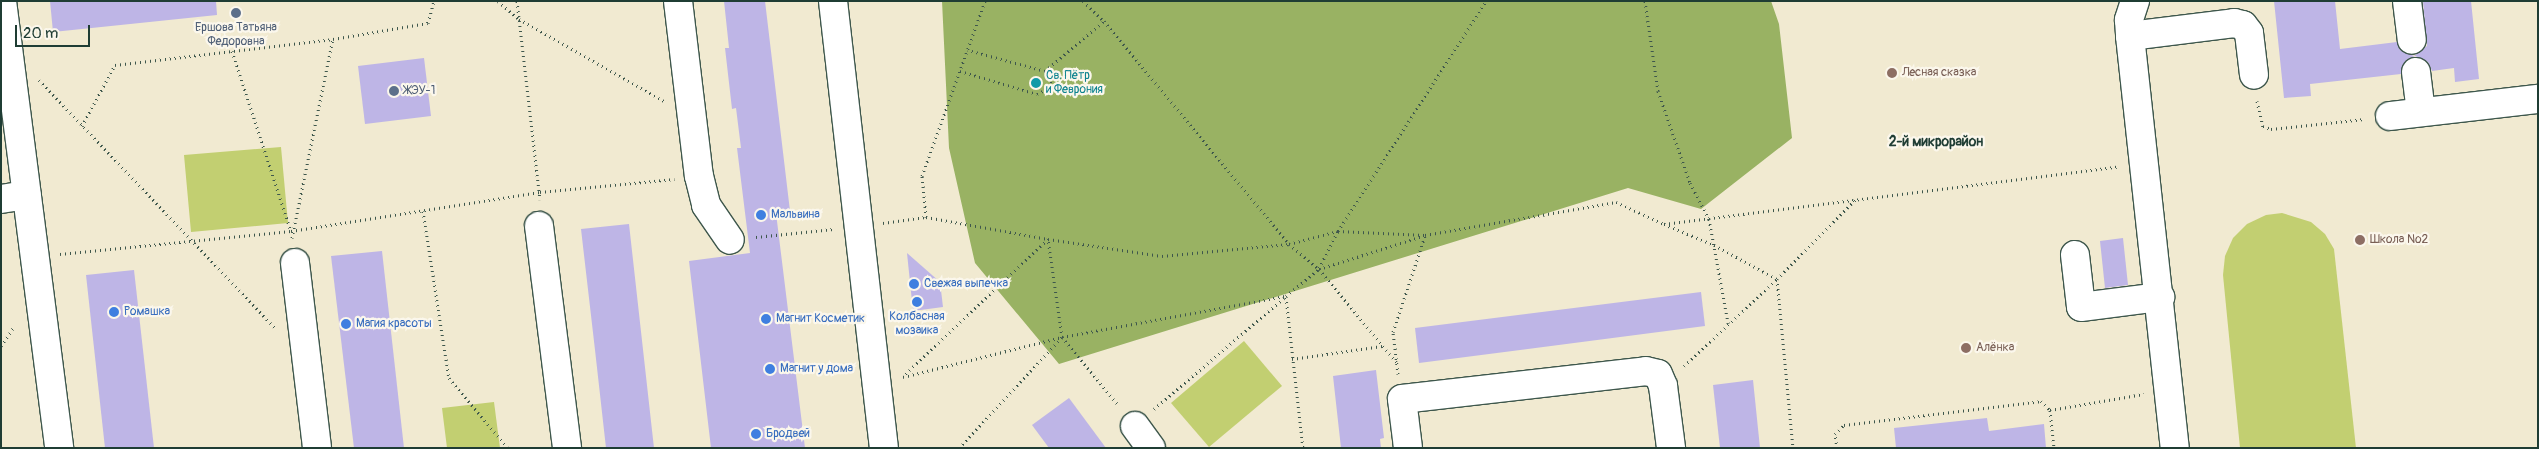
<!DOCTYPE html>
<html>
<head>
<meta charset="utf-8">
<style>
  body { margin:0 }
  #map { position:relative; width:2539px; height:449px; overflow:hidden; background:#f1ead1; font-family:Pangolin,sans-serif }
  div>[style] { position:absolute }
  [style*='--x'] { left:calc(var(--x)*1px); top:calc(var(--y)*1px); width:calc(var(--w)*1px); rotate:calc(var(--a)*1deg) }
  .green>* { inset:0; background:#c2cf71 }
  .forest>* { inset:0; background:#99b263 }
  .building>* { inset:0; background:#beb5e6 }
  .path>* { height:3px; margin-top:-1.5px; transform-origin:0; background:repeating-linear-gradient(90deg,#3e574c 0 1px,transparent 0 5px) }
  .roads { filter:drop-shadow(1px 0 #3e574c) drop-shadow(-1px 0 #3e574c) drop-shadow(0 1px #3e574c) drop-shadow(0 -1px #3e574c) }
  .minor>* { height:28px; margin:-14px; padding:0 14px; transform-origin:14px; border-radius:14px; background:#fff }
  .dots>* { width:14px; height:14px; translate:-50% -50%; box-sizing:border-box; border:2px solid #fbf7ec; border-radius:50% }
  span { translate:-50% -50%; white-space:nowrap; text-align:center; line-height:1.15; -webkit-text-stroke:4.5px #fbf7ec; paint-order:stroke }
  .service-label { font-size:12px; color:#4e5e75 }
  .left { translate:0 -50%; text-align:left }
  .education-label { font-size:12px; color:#785e54 }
  .culture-label { font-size:12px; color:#0d838f }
  .shop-label { font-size:12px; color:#366cbe }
  .neighbourhood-label { font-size:14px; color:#1f3d34; font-weight:700 }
  .frame { position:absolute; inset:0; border:2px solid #1f3d34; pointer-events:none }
  .scale { position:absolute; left:15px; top:25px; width:75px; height:22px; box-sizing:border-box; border:2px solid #1f3d34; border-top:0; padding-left:6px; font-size:15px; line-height:18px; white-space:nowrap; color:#1f3d34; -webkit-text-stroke:4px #fbf7ec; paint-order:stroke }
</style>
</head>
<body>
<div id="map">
  <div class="green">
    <i style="clip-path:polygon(281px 147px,288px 223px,191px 232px,184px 155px)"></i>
    <i style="clip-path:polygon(2282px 213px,2311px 222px,2325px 234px,2334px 249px,2356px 448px,2240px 448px,2223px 275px,2225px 256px,2233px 238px,2247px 224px,2266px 215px)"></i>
    <i style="clip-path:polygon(1244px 341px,1282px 386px,1209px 447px,1171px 403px)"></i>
    <i style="clip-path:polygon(494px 402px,500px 448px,447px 448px,442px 408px)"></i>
  </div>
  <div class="forest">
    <i style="clip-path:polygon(942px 1px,1771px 1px,1779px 24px,1792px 138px,1701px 209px,1628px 188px,1059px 364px,975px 263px,949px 148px)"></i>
  </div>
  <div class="building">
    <i style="clip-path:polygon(50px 1px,216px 1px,217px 15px,53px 32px)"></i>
    <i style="clip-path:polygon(724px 1px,765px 1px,790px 211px,776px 213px,805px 448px,711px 448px,689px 261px,750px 253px,737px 148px,741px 148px,736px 108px,732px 109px,725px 48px,729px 48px)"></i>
    <i style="clip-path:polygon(2274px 1px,2335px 1px,2340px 49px,2397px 42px,2400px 50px,2414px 56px,2427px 46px,2423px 1px,2471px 1px,2479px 79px,2455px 82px,2454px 68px,2432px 71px,2428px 62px,2415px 56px,2406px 60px,2401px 74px,2310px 84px,2311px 96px,2284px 98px)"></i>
    <i style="clip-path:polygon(424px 58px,431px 116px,365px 124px,358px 66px)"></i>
    <i style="clip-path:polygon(629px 224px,654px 448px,606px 448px,595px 350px,581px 229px)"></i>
    <i style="clip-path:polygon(2123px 238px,2128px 285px,2105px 288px,2100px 241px)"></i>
    <i style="clip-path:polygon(382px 251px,404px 448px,354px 448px,331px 256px)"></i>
    <i style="clip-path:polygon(907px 253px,940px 282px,943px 307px,913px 311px)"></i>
    <i style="clip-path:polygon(134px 270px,154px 448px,105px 448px,86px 275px)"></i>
    <i style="clip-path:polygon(1701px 292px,1705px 326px,1419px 363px,1415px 328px)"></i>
    <i style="clip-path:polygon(1376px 370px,1384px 438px,1380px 439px,1381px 448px,1341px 448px,1333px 376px)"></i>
    <i style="clip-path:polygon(1753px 380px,1760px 448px,1720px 448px,1713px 385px)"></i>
    <i style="clip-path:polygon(1069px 398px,1106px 448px,1049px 448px,1032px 425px)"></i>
    <i style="clip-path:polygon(1987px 418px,1989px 431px,2044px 424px,2046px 448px,1896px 448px,1894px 428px)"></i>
  </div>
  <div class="path">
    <i style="--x:498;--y:1;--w:28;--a:41"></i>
    <i style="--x:519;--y:19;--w:167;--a:29.5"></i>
    <i style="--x:517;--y:1;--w:200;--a:83.4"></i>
    <i style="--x:1083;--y:1;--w:29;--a:44"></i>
    <i style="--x:1104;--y:21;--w:290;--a:50.3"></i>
    <i style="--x:1289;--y:244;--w:39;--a:40"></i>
    <i style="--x:1319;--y:269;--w:122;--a:50.3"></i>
    <i style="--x:1645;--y:1;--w:91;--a:81.8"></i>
    <i style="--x:1658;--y:91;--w:97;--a:70.8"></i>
    <i style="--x:1690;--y:183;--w:41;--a:62.2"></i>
    <i style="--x:1709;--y:219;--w:106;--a:79.6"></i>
    <i style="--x:232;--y:51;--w:189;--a:71.9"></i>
    <i style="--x:960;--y:71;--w:80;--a:16.6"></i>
    <i style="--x:1037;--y:94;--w:15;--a:-28"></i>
    <i style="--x:1050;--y:87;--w:9;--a:-84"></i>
    <i style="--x:1051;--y:78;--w:9;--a:-131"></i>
    <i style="--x:1045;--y:71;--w:80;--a:-164.7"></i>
    <i style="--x:1045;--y:71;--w:77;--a:-40.3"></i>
    <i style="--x:39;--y:80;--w:344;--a:46.4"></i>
    <i style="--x:2257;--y:101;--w:26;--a:77"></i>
    <i style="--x:2263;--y:126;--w:9;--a:21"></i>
    <i style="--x:2271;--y:129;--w:94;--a:-6.1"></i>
    <i style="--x:82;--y:126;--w:69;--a:-61.6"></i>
    <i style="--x:115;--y:65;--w:220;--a:-6.8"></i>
    <i style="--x:423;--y:211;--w:169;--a:81.2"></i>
    <i style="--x:449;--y:378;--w:92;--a:49.9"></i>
    <i style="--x:926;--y:217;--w:41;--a:-95.6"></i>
    <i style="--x:922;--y:176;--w:186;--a:-70.2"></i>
    <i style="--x:883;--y:223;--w:43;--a:-7.9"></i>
    <i style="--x:926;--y:217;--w:124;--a:10.2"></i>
    <i style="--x:1048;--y:239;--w:199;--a:136.6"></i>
    <i style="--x:1664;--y:224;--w:54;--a:22.8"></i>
    <i style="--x:1714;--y:245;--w:72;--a:28.4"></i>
    <i style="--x:1777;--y:279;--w:170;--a:84.6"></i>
    <i style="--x:756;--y:237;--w:78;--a:-5.9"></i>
    <i style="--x:292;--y:238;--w:203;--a:-78.4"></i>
    <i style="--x:333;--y:39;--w:96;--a:-9.6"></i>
    <i style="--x:428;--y:23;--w:23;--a:-75"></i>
    <i style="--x:60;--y:254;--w:232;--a:-5.7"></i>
    <i style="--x:291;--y:231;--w:252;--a:-8.9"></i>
    <i style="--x:540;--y:192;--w:135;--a:-5.5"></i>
    <i style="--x:1319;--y:268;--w:42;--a:-62.8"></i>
    <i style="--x:1338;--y:231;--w:274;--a:-57.2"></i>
    <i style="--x:1286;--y:297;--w:152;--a:83.6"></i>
    <i style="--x:1062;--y:337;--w:89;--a:50.4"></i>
    <i style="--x:1;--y:346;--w:23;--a:-56"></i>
    <i style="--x:1292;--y:359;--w:91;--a:-8.2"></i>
    <i style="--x:1684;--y:366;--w:127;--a:-43.1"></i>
    <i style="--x:1777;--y:279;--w:114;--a:-45.4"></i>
    <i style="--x:1398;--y:374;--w:42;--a:-96.8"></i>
    <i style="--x:1393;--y:332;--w:101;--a:-71.6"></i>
    <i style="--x:903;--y:377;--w:164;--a:-14.1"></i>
    <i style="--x:1062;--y:337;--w:228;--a:-10.4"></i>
    <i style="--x:1286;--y:296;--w:43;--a:-39.3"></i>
    <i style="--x:1319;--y:269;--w:109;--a:-17.6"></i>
    <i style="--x:1154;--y:409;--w:171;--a:-40.5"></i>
    <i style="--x:2050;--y:410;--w:95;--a:-9.7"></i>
    <i style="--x:959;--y:448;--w:151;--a:-47.1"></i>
    <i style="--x:1062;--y:337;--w:99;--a:-98.1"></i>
    <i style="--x:1048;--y:239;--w:115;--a:8.5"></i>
    <i style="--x:1162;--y:256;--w:128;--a:-5.4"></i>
    <i style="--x:1289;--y:244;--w:51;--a:-14.9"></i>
    <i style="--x:1338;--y:231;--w:87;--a:2.6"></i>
    <i style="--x:1425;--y:235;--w:194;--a:-9.8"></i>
    <i style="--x:1616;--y:202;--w:53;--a:24.6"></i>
    <i style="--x:1664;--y:224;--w:458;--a:-7.2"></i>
    <i style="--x:1837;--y:448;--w:14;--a:-98"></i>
    <i style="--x:1835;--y:434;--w:13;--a:-45"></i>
    <i style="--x:1844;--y:425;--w:198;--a:-6.9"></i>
    <i style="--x:2041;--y:401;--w:13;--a:45"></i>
    <i style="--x:2050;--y:410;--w:38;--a:84"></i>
  </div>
  <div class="roads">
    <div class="minor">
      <i style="--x:2;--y:1;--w:451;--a:82.7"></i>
      <i style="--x:678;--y:1;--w:176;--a:83.2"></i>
      <i style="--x:699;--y:176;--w:30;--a:76"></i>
      <i style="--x:706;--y:205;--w:42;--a:55.6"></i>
      <i style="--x:833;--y:1;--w:450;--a:83.5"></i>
      <i style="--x:2135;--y:1;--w:20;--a:108"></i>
      <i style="--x:2129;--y:20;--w:16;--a:86"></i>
      <i style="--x:2130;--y:36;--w:414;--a:83.8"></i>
      <i style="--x:2407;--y:1;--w:39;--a:83"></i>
      <i style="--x:2130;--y:36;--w:105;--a:-7.1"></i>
      <i style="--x:2234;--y:23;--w:9;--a:13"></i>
      <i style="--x:2243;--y:25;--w:10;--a:53"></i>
      <i style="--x:2249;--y:33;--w:42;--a:83.2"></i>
      <i style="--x:2416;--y:72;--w:40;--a:82.9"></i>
      <i style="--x:2390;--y:116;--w:149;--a:-6.6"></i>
      <i style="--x:1;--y:199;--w:26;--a:-9"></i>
      <i style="--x:539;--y:226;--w:224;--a:82.8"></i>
      <i style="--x:2075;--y:255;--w:52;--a:83.4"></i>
      <i style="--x:2081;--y:307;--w:80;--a:-7.2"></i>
      <i style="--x:295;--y:263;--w:186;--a:83.2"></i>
      <i style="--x:1135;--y:426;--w:27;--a:54"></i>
      <i style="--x:1408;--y:448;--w:49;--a:-97"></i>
      <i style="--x:1402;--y:399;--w:246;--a:-6.5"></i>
      <i style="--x:1646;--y:371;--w:12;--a:14"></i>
      <i style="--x:1658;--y:374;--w:13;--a:67"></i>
      <i style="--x:1663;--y:386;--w:63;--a:82.6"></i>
    </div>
  </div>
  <div class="dots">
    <i style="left:236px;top:13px;background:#5c6f8a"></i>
    <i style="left:1892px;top:73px;background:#8d6e63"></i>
    <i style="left:1036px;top:83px;background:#0f9aa8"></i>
    <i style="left:394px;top:91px;background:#5c6f8a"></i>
    <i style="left:761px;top:215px;background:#3f7fe0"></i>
    <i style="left:2360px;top:240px;background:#8d6e63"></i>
    <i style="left:914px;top:284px;background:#3f7fe0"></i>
    <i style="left:917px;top:302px;background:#3f7fe0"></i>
    <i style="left:114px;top:312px;background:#3f7fe0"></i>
    <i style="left:766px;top:319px;background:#3f7fe0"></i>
    <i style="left:346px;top:324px;background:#3f7fe0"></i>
    <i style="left:1966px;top:348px;background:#8d6e63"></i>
    <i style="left:770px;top:369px;background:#3f7fe0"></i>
    <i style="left:756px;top:434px;background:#3f7fe0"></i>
  </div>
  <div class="service-label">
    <span style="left:236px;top:35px">Ершова Татьяна<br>Федоровна</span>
    <span class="left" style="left:404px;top:91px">ЖЭУ-1</span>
  </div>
  <div class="education-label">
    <span class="left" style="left:1902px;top:73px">Лесная сказка</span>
    <span class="left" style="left:2370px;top:240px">Школа №2</span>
    <span class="left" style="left:1976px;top:348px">Алёнка</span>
  </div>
  <div class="culture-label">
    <span class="left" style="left:1046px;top:83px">Св. Пётр<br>и Феврония</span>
  </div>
  <div class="shop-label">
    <span class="left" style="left:771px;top:215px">Мальвина</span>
    <span class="left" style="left:924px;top:284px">Свежая выпечка</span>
    <span class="left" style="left:124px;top:312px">Ромашка</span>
    <span style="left:917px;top:324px">Колбасная<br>мозаика</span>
    <span class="left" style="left:776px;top:319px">Магнит Косметик</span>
    <span class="left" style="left:356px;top:324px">Магия красоты</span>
    <span class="left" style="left:780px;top:369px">Магнит у дома</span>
    <span class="left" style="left:766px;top:434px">Бродвей</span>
  </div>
  <div class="neighbourhood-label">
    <span style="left:1936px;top:142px">2-й микрорайон</span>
  </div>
  <div class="frame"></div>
  <div class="scale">20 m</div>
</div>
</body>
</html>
